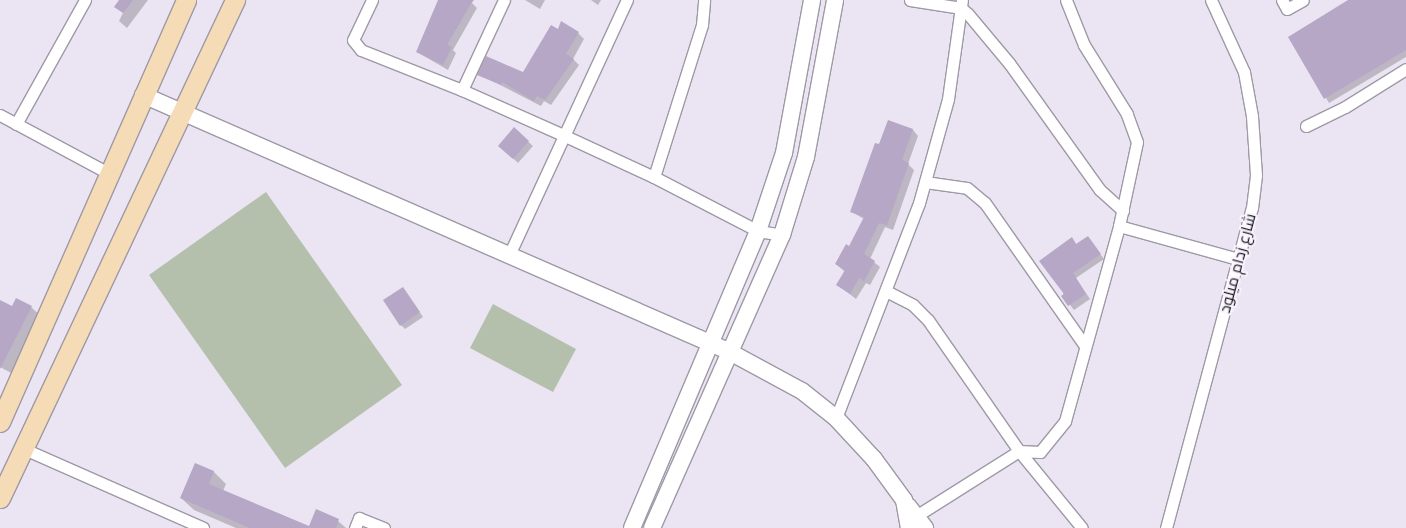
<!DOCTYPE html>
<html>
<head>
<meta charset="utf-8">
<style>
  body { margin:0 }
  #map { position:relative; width:1406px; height:528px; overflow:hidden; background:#ebe5f3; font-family:Lato,Cairo,sans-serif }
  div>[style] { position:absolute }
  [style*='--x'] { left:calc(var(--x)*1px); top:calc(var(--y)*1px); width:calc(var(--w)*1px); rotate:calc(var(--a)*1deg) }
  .green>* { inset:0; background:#b4c0ab }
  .shadow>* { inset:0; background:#0003 }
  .building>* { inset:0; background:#b5a7c5 }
  .roads { filter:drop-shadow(1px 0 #9e99a5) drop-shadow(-1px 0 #9e99a5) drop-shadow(0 1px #9e99a5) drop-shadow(0 -1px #9e99a5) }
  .street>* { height:11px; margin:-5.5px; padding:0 5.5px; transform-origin:5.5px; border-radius:5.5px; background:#fff }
  .secondary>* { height:16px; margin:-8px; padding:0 8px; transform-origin:8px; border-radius:8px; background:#fff }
  .primary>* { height:19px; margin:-9.5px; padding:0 9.5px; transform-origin:9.5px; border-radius:9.5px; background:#f5dbb6 }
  span { translate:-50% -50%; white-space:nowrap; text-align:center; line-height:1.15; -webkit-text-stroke:4px #f8f3fe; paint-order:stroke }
  .street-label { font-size:16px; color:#1d1b20 }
</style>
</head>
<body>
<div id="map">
  <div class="green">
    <i style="clip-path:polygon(266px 192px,402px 385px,285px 468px,149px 275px)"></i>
    <i style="clip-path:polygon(493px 304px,576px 349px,553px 392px,470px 348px)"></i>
  </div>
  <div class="shadow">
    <i style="clip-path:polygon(121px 0,148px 0,127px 28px,119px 21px,123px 13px)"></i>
    <i style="clip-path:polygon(439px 0,474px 0,472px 3px,477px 8px,453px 50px,456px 53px,448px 70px,417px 52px)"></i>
    <i style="clip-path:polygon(525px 0,545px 0,540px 9px)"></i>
    <i style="clip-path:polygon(591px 0,601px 0,598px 5px)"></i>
    <i style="clip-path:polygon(1351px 0,1406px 0,1406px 57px,1329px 103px,1290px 37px)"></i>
    <i style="clip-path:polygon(558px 31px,578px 33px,584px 39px,573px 59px,579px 65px,551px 105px,544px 101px,541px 106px,479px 74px,524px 74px)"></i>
    <i style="clip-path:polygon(889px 121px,913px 130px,918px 136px,908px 164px,914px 170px,893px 230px,885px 227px,870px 259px,880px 267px,870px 285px,866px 283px,856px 299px,838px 285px,845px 272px,836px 264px,850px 248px,864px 219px,852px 212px)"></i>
    <i style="clip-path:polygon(514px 129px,533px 146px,518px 163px,500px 146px)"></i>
    <i style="clip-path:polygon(1088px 238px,1104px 259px,1076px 278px,1090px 299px,1074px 310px,1063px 296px,1071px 239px,1077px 245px)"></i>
    <i style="clip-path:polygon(403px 288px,423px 317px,405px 329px,401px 325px)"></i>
    <i style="clip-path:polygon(0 302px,13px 307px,31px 307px,44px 319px,15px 375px,0 367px)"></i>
    <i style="clip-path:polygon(195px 464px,214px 472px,226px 484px,223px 491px,309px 528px,338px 521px,346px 528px,236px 528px,194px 510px,181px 498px)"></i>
  </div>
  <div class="building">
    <i style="clip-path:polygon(119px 0,133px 0,123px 13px,114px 7px)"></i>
    <i style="clip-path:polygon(438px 0,473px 0,447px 45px,452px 47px,443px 65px,416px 52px)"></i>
    <i style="clip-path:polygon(1348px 0,1406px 0,1406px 50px,1324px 99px,1288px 37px)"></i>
    <i style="clip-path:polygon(561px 21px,579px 32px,566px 54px,574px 59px,545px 100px,537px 96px,534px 101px,502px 82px,501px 85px,477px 75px,486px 56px,523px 72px,551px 25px,558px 29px)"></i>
    <i style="clip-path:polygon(888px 120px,913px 129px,902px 160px,909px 163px,887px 225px,879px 223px,864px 254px,875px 261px,864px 281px,859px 278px,850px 294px,836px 285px,845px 270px,835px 264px,846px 244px,849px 246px,864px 217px,850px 212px,875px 143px,879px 144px)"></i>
    <i style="clip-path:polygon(514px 127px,529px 141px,513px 159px,498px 146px)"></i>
    <i style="clip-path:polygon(1088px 236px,1101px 254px,1073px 273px,1086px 294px,1068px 306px,1061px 296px,1064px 294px,1039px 261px,1072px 237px,1076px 244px)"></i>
    <i style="clip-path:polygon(403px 287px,420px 312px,400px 326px,383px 300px)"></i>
    <i style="clip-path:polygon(16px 298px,32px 306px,0 369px,0 300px,12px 306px)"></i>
    <i style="clip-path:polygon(195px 463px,214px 471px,209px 484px,309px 526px,316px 509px,339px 519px,336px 528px,250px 528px,180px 498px)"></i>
  </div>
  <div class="roads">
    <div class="street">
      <i style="--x:372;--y:0;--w:44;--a:115.4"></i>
      <i style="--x:353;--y:40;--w:13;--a:51"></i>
      <i style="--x:361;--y:50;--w:109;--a:21.6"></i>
      <i style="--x:462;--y:90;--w:111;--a:24"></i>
      <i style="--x:563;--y:135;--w:100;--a:24.8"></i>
      <i style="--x:654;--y:177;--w:117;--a:27.4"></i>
      <i style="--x:758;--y:231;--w:24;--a:9"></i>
      <i style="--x:910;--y:0;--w:52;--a:8.9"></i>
      <i style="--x:961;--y:8;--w:9;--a:41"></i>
      <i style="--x:968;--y:14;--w:64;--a:50.1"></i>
      <i style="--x:1009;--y:63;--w:156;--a:54.4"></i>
      <i style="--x:1100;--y:190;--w:31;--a:42"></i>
      <i style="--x:1282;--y:0;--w:10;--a:61"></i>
      <i style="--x:1287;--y:9;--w:18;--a:-29"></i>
      <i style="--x:462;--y:90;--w:99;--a:-65"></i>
      <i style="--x:0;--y:115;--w:123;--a:28.2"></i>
      <i style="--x:16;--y:124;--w:142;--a:-60.9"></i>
      <i style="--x:1306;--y:126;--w:43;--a:-26"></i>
      <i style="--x:1345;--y:107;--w:72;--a:-31.9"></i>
      <i style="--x:654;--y:177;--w:159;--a:-72.5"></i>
      <i style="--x:702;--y:25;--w:25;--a:-85"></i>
      <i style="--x:925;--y:182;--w:42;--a:8.1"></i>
      <i style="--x:967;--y:188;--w:23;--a:40"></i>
      <i style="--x:985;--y:203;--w:174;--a:55"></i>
      <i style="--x:1119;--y:226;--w:123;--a:15.5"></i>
      <i style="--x:509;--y:255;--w:281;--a:-65.2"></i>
      <i style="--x:886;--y:291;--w:30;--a:27"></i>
      <i style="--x:913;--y:305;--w:21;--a:45"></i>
      <i style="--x:928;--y:320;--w:160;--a:55.2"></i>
      <i style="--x:1019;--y:451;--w:99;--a:50.7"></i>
      <i style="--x:836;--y:418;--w:230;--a:-68.9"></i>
      <i style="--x:919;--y:203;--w:108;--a:-74.4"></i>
      <i style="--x:948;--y:99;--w:100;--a:-82"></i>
      <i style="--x:22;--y:448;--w:198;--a:23.8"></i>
      <i style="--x:916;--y:516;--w:122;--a:-32.3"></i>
      <i style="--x:1019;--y:451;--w:21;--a:3"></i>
      <i style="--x:1040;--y:452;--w:40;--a:-51"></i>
      <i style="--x:1065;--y:421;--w:202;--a:-74.5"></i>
      <i style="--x:1119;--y:226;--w:86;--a:-77.9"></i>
      <i style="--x:1137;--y:142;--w:30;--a:-110"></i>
      <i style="--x:1127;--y:114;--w:81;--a:-121.9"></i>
      <i style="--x:1084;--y:45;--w:48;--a:-111.8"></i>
      <i style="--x:355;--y:528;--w:11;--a:-68"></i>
      <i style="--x:359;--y:518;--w:27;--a:22"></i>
      <i style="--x:1166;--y:528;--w:331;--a:-75"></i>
      <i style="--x:1252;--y:208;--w:33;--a:-83"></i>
      <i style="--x:1256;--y:175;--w:59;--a:-93.9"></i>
      <i style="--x:1252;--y:116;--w:45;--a:-100.3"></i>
      <i style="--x:1244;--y:72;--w:79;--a:-114.6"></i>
    </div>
    <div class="secondary">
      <i style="--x:143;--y:95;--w:639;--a:23.63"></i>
      <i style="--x:728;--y:351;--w:84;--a:28.4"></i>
      <i style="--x:802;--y:391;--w:43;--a:38.5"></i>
      <i style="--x:836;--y:418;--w:56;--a:47.2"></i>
      <i style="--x:874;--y:459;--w:51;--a:53.8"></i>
      <i style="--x:904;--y:500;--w:28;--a:80"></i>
      <i style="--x:908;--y:506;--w:28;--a:52"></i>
      <i style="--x:632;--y:528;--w:323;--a:-67"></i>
      <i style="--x:758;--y:231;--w:82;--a:-71.6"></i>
      <i style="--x:784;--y:153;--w:156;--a:-79.6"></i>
      <i style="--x:652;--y:528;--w:321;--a:-66.1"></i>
      <i style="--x:782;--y:235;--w:82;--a:-72.9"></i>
      <i style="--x:806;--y:157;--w:160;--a:-79.5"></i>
    </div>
    <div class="primary">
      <i style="--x:0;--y:422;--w:461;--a:-66.2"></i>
      <i style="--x:0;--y:498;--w:551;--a:-64.74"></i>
    </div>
  </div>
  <div class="street-label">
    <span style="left:1237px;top:263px;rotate:-75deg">شارع زدام ميلود</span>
  </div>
</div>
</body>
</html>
